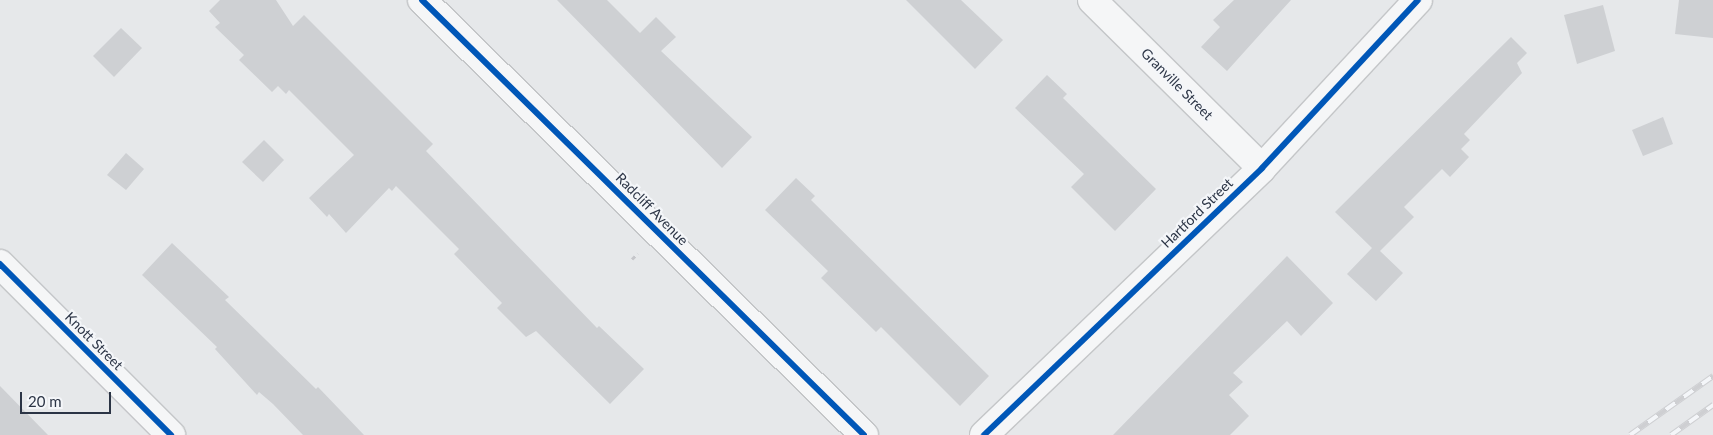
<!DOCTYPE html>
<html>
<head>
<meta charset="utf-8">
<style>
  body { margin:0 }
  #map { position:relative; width:1713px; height:435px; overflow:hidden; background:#e6e8ea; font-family:Lato,sans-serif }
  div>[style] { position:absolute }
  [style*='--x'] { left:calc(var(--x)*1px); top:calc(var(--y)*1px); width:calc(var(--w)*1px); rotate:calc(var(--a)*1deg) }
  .building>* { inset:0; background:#ced0d3 }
  .path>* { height:3px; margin-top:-1.5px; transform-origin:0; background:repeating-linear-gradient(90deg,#c5c6ca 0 4px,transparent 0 8px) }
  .roads { filter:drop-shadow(1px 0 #c4c6c8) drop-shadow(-1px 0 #c4c6c8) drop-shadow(0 1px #c4c6c8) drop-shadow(0 -1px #c4c6c8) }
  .street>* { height:28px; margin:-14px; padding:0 14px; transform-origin:14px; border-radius:14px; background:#f5f6f7 }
  .rail>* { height:5.5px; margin-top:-2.75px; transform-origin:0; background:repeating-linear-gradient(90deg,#f4f6f9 0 11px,#cecfd2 0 22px); box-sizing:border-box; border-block:1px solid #cecfd2 }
  .cycleway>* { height:6px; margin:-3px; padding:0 3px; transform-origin:3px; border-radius:3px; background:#0057b8 }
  span { translate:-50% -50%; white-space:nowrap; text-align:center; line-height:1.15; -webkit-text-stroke:4.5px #f4f6f9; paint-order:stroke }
  .street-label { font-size:14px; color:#2b3445 }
  .scale { position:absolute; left:20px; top:392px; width:91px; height:22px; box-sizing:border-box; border:2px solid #2b3445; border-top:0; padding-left:6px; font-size:15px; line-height:18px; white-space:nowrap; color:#2b3445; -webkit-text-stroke:4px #f4f6f9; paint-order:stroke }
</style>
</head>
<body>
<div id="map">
  <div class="building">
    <i style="clip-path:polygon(220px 0,276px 0,293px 26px,304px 15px,433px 144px,426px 151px,597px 328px,599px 326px,644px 369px,610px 404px,536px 331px,526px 337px,497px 308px,502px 303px,454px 254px,459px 249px,396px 186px,392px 191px,389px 188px,346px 233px,329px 214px,327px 217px,309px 198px,354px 155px,289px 90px,286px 94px,278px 86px,272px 92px,239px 60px,244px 55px,215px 27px,220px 23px,209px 11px)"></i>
    <i style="clip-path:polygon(557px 0,607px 0,640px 33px,656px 17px,676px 37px,661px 51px,752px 137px,722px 168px)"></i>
    <i style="clip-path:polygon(906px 0,961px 0,1003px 40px,975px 69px)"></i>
    <i style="clip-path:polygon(1234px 0,1291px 0,1227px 71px,1201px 47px,1220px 27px,1213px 20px)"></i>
    <i style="clip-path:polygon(1679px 0,1713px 0,1713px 38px,1675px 34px)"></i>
    <i style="clip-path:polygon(1603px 5px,1615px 51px,1577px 64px,1564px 15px)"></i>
    <i style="clip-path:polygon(121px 28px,142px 48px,114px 77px,93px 56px)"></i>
    <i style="clip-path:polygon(1511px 37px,1527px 53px,1517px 63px,1522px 73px,1464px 134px,1470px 140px,1461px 149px,1469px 157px,1450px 177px,1442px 169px,1404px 207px,1414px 217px,1380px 251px,1403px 273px,1376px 301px,1347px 274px,1372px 248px,1335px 212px)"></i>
    <i style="clip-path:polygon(1047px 75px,1067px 94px,1063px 98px,1156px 189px,1115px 231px,1071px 187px,1084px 174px,1015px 108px)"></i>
    <i style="clip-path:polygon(1663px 117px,1673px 144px,1643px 156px,1632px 130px)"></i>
    <i style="clip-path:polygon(264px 140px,284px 160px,263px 182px,242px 162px)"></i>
    <i style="clip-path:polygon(126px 153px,144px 169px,126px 190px,107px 175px)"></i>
    <i style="clip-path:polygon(796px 178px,815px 196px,811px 200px,989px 376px,960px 406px,881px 327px,876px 332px,821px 278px,828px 271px,765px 210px)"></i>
    <i style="clip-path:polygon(172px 243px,229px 297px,225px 300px,316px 389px,318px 387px,364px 435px,303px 435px,273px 404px,259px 392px,257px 395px,215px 349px,217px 347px,142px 275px)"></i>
    <i style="clip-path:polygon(1287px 256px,1333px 303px,1301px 336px,1287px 321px,1233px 373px,1243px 382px,1229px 395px,1249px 416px,1230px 435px,1113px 435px)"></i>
    <i style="clip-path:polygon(0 386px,48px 435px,0 435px)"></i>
  </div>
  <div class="path">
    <i style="--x:632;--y:259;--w:8;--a:-45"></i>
  </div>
  <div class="roads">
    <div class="street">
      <i style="--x:422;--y:0;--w:620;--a:44.54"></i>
      <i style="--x:1092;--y:0;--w:239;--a:44.7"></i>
      <i style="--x:0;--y:264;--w:242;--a:45"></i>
      <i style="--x:984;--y:435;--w:385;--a:-43.8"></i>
      <i style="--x:1262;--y:168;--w:229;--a:-47.1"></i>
    </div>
  </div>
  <div class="rail">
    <i style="--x:1630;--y:435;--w:102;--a:-35.4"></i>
    <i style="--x:1671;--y:435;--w:52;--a:-35.5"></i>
  </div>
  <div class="cycleway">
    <i style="--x:422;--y:0;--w:620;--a:44.54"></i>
    <i style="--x:0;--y:264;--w:242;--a:45"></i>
    <i style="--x:984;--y:435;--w:385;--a:-43.8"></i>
    <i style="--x:1262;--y:168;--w:229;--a:-47.1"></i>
  </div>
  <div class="street-label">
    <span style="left:1177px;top:84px;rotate:45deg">Granville Street</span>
    <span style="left:652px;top:209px;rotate:45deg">Radcliff Avenue</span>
    <span style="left:1197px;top:213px;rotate:-44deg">Hartford Street</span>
    <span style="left:94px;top:341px;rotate:45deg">Knott Street</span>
  </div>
  <div class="scale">20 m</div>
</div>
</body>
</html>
